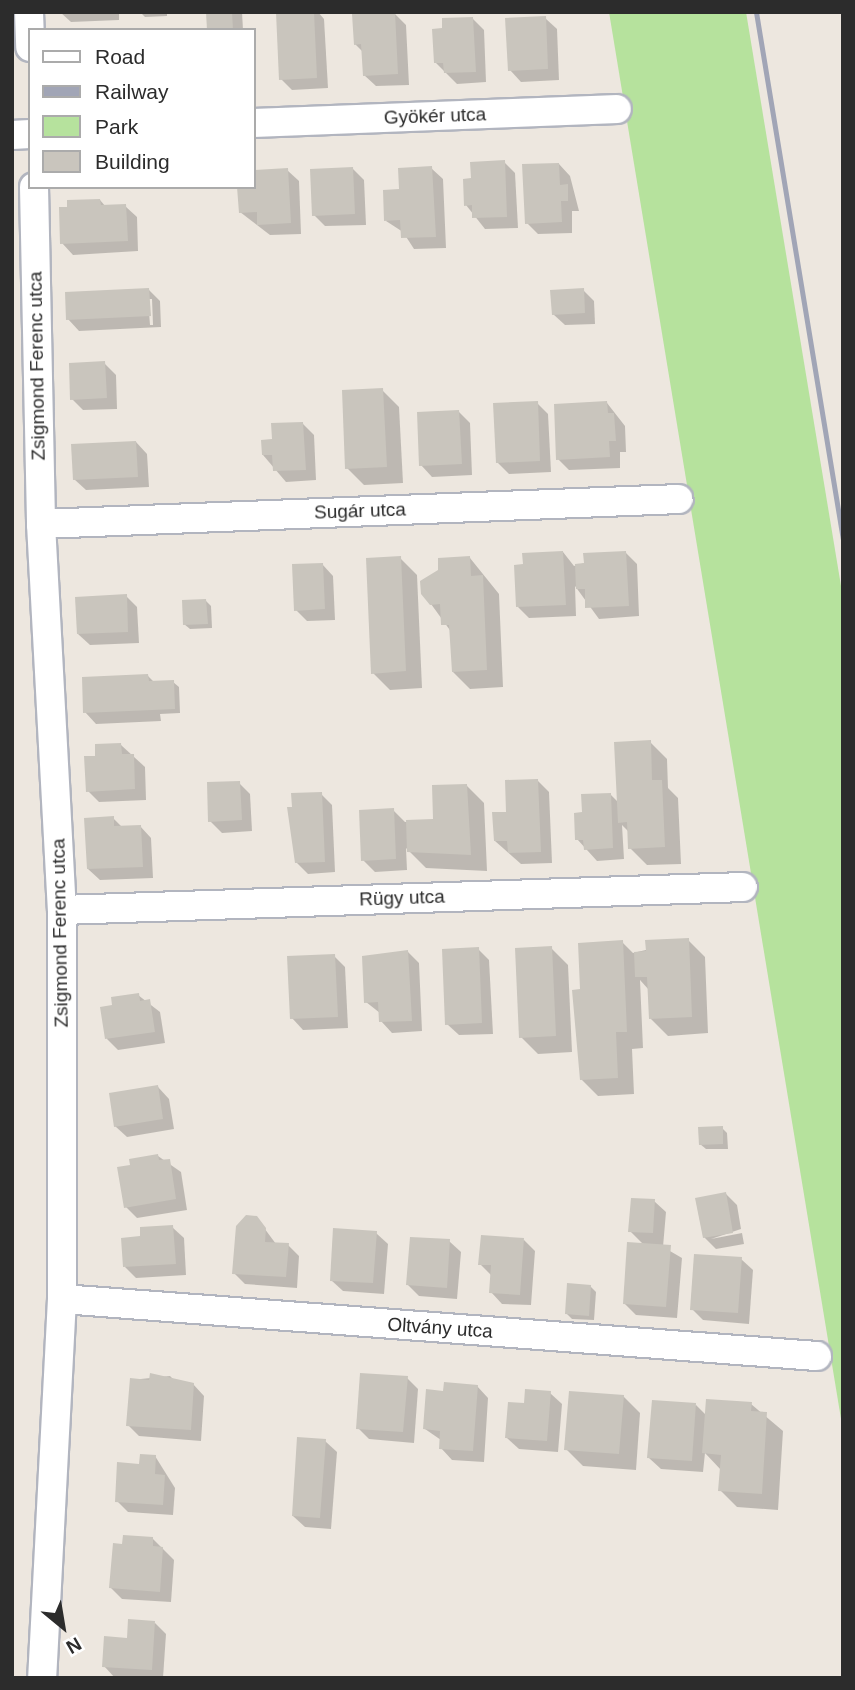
<!DOCTYPE html>
<html>
<head>
<meta charset="utf-8">
<style>
  body { margin:0 }
  #map { position:relative; width:855px; height:1690px; overflow:hidden; background:#ede7df; font-family:Helvetica,sans-serif }
  div>[style] { position:absolute }
  [style*='--x'] { left:calc(var(--x)*1px); top:calc(var(--y)*1px); width:calc(var(--w)*1px); rotate:calc(var(--a)*1deg) }
  .green>* { inset:0; background:#b6e29d }
  .shadow>* { inset:0; background:#0003 }
  .building>* { inset:0; background:#c9c5bd }
  .roads { filter:drop-shadow(2px 0 #b2b5bf) drop-shadow(-2px 0 #b2b5bf) drop-shadow(0 2px #b2b5bf) drop-shadow(0 -2px #b2b5bf) }
  .minor>* { height:28px; margin:-14px; padding:0 14px; transform-origin:14px; border-radius:14px; background:#fff }
  .rail>* { height:5px; margin:-2.5px; padding:0 2.5px; transform-origin:2.5px; border-radius:2.5px; background:#a1a5b6 }
  span { translate:-50% -50%; white-space:nowrap; text-align:center; line-height:1.15; -webkit-text-stroke:5px #fff; paint-order:stroke }
  .street-label { font-size:19px; color:#2c2c2c }
  .frame { position:absolute; inset:0; border:14px solid #2c2c2c; pointer-events:none }
  .legend { position:absolute; left:28px; top:28px; width:228px; height:161px; box-sizing:border-box; background:#fff; border:2px solid #ababab; margin:0; padding:9px 12px; list-style:none; font-size:21px; color:#2c2c2c }
  .legend li { display:flex; align-items:center; gap:14px; height:35px }
  .legend b { width:35px; border:2px solid #ababab }
  .north { position:absolute; left:28px; top:1592px; width:70px; height:70px; -webkit-text-stroke:5px #fff; paint-order:stroke; rotate:150deg; font-size:19px; font-weight:700; line-height:28px; text-align:center; color:#2c2c2c }
  .north::after { content:''; display:block; margin:auto; width:24px; height:32px; background:#2c2c2c; clip-path:polygon(50% 0,100% 100%,50% 72%,0 100%) }
</style>
</head>
<body>
<div id="map">
  <div class="green">
    <i style="clip-path:polygon(609px 12px,746px 12px,843px 598px,843px 1431px)"></i>
  </div>
  <div class="shadow">
    <i style="clip-path:polygon(60px 12px,119px 12px,119px 20px,71px 22px)"></i>
    <i style="clip-path:polygon(140px 12px,167px 12px,167px 16px,145px 17px)"></i>
    <i style="clip-path:polygon(208px 12px,242px 12px,243px 30px,209px 30px)"></i>
    <i style="clip-path:polygon(278px 12px,318px 12px,324px 19px,328px 88px,292px 90px,281px 79px)"></i>
    <i style="clip-path:polygon(395px 14px,406px 25px,409px 85px,376px 86px,364px 75px,363px 52px,355px 44px)"></i>
    <i style="clip-path:polygon(545px 18px,557px 29px,559px 80px,521px 82px,510px 70px)"></i>
    <i style="clip-path:polygon(473px 19px,484px 30px,486px 82px,457px 84px,435px 62px)"></i>
    <i style="clip-path:polygon(504px 162px,515px 173px,518px 228px,485px 229px,466px 205px,472px 180px)"></i>
    <i style="clip-path:polygon(559px 164px,570px 176px,579px 211px,572px 211px,572px 233px,538px 234px,527px 223px)"></i>
    <i style="clip-path:polygon(431px 168px,443px 179px,446px 248px,414px 249px,403px 232px,386px 221px,401px 190px)"></i>
    <i style="clip-path:polygon(353px 169px,364px 180px,366px 225px,325px 226px,314px 215px)"></i>
    <i style="clip-path:polygon(287px 170px,299px 181px,301px 234px,270px 235px,240px 212px,254px 181px)"></i>
    <i style="clip-path:polygon(100px 200px,106px 207px,125px 206px,137px 217px,138px 251px,73px 255px,62px 243px)"></i>
    <i style="clip-path:polygon(evenodd,149px 290px,160px 301px,161px 327px,79px 331px,68px 319px,149px 290px,148px 299px,152px 299px,153px 325px,150px 325px,148px 299px)"></i>
    <i style="clip-path:polygon(583px 290px,594px 301px,595px 324px,565px 325px,553px 314px)"></i>
    <i style="clip-path:polygon(104px 363px,116px 375px,117px 409px,83px 410px,72px 399px)"></i>
    <i style="clip-path:polygon(382px 390px,399px 407px,403px 483px,364px 485px,347px 468px)"></i>
    <i style="clip-path:polygon(537px 403px,548px 414px,551px 472px,509px 474px,497px 462px)"></i>
    <i style="clip-path:polygon(607px 403px,625px 426px,626px 452px,620px 452px,620px 468px,569px 470px,558px 459px)"></i>
    <i style="clip-path:polygon(458px 411px,470px 423px,472px 475px,432px 477px,421px 465px)"></i>
    <i style="clip-path:polygon(303px 424px,314px 435px,316px 480px,286px 482px,263px 455px,273px 441px)"></i>
    <i style="clip-path:polygon(136px 442px,147px 454px,149px 487px,86px 490px,74px 479px)"></i>
    <i style="clip-path:polygon(563px 552px,574px 566px,625px 552px,637px 564px,639px 616px,599px 619px,575px 586px,576px 616px,529px 618px,518px 607px)"></i>
    <i style="clip-path:polygon(400px 558px,417px 575px,422px 688px,390px 690px,373px 673px)"></i>
    <i style="clip-path:polygon(470px 558px,499px 594px,503px 687px,470px 689px,453px 672px,452px 633px,431px 604px)"></i>
    <i style="clip-path:polygon(322px 564px,333px 576px,335px 620px,307px 621px,296px 610px)"></i>
    <i style="clip-path:polygon(126px 596px,137px 607px,139px 643px,90px 645px,78px 634px)"></i>
    <i style="clip-path:polygon(206px 601px,211px 606px,212px 628px,190px 629px,184px 624px)"></i>
    <i style="clip-path:polygon(148px 676px,155px 683px,173px 682px,179px 687px,180px 713px,160px 714px,161px 721px,96px 724px,85px 712px)"></i>
    <i style="clip-path:polygon(650px 742px,667px 759px,668px 788px,678px 798px,681px 864px,647px 865px,630px 848px,629px 832px,622px 825px,624px 859px,597px 861px,577px 839px,584px 814px,610px 794px,619px 803px)"></i>
    <i style="clip-path:polygon(121px 745px,145px 767px,146px 800px,99px 802px,88px 791px,97px 757px)"></i>
    <i style="clip-path:polygon(537px 780px,549px 792px,552px 863px,521px 864px,495px 841px,508px 813px)"></i>
    <i style="clip-path:polygon(239px 783px,250px 794px,252px 831px,222px 833px,210px 821px)"></i>
    <i style="clip-path:polygon(467px 786px,484px 803px,487px 871px,426px 868px,406px 848px,407px 870px,375px 872px,363px 860px,393px 810px,405px 822px,435px 820px)"></i>
    <i style="clip-path:polygon(321px 794px,332px 805px,335px 872px,308px 874px,296px 862px)"></i>
    <i style="clip-path:polygon(113px 818px,122px 827px,140px 826px,151px 838px,153px 878px,100px 880px,88px 869px)"></i>
    <i style="clip-path:polygon(688px 940px,705px 957px,708px 1033px,668px 1036px,651px 1019px,649px 990px,640px 980px,643px 1048px,632px 1049px,634px 1094px,598px 1096px,581px 1079px,582px 991px,622px 942px,633px 953px)"></i>
    <i style="clip-path:polygon(551px 948px,568px 965px,572px 1052px,538px 1054px,521px 1037px)"></i>
    <i style="clip-path:polygon(478px 949px,489px 960px,493px 1034px,459px 1035px,447px 1024px)"></i>
    <i style="clip-path:polygon(408px 952px,419px 963px,422px 1031px,392px 1033px,381px 1021px,380px 1013px,366px 1002px)"></i>
    <i style="clip-path:polygon(334px 956px,345px 967px,348px 1028px,303px 1030px,292px 1018px)"></i>
    <i style="clip-path:polygon(138px 995px,160px 1012px,165px 1043px,118px 1050px,107px 1039px,114px 1006px)"></i>
    <i style="clip-path:polygon(158px 1087px,169px 1099px,174px 1129px,127px 1137px,115px 1126px)"></i>
    <i style="clip-path:polygon(722px 1128px,727px 1133px,728px 1149px,706px 1149px,700px 1144px)"></i>
    <i style="clip-path:polygon(158px 1156px,181px 1172px,187px 1210px,137px 1218px,126px 1207px)"></i>
    <i style="clip-path:polygon(726px 1194px,737px 1205px,741px 1229px,711px 1239px,742px 1233px,744px 1244px,716px 1249px,704px 1237px)"></i>
    <i style="clip-path:polygon(654px 1201px,666px 1212px,663px 1247px,682px 1258px,677px 1318px,636px 1315px,624px 1303px,644px 1245px,630px 1231px)"></i>
    <i style="clip-path:polygon(256px 1217px,276px 1244px,288px 1245px,299px 1256px,297px 1288px,245px 1284px,234px 1273px)"></i>
    <i style="clip-path:polygon(172px 1227px,184px 1238px,186px 1275px,136px 1278px,125px 1267px,142px 1238px)"></i>
    <i style="clip-path:polygon(376px 1233px,388px 1244px,384px 1294px,343px 1291px,331px 1280px)"></i>
    <i style="clip-path:polygon(524px 1240px,535px 1251px,531px 1305px,502px 1304px,491px 1292px,492px 1276px,480px 1264px)"></i>
    <i style="clip-path:polygon(449px 1241px,461px 1252px,457px 1299px,419px 1296px,408px 1285px)"></i>
    <i style="clip-path:polygon(741px 1259px,753px 1270px,749px 1324px,703px 1320px,692px 1309px)"></i>
    <i style="clip-path:polygon(590px 1286px,596px 1292px,594px 1320px,572px 1319px,567px 1314px)"></i>
    <i style="clip-path:polygon(170px 1376px,177px 1383px,193px 1384px,204px 1396px,201px 1441px,139px 1436px,128px 1425px,131px 1380px)"></i>
    <i style="clip-path:polygon(407px 1378px,418px 1389px,414px 1443px,369px 1439px,358px 1428px)"></i>
    <i style="clip-path:polygon(477px 1386px,488px 1398px,484px 1462px,452px 1460px,441px 1448px,441px 1440px,425px 1429px,445px 1393px)"></i>
    <i style="clip-path:polygon(550px 1393px,562px 1404px,558px 1452px,519px 1449px,507px 1438px,526px 1405px)"></i>
    <i style="clip-path:polygon(623px 1396px,640px 1413px,636px 1470px,583px 1466px,566px 1449px)"></i>
    <i style="clip-path:polygon(751px 1404px,783px 1431px,778px 1510px,737px 1507px,720px 1490px,721px 1470px,705px 1453px,703px 1472px,661px 1469px,649px 1458px,696px 1405px,707px 1416px)"></i>
    <i style="clip-path:polygon(325px 1441px,337px 1452px,331px 1529px,305px 1527px,293px 1516px)"></i>
    <i style="clip-path:polygon(155px 1456px,175px 1488px,173px 1515px,128px 1512px,117px 1501px,141px 1466px)"></i>
    <i style="clip-path:polygon(153px 1539px,174px 1560px,171px 1602px,122px 1599px,111px 1588px,124px 1545px)"></i>
    <i style="clip-path:polygon(155px 1623px,166px 1634px,163px 1678px,115px 1678px,104px 1666px)"></i>
  </div>
  <div class="building">
    <i style="clip-path:polygon(206px 12px,232px 12px,233px 30px,207px 30px)"></i>
    <i style="clip-path:polygon(276px 12px,314px 12px,317px 78px,279px 80px)"></i>
    <i style="clip-path:polygon(395px 12px,398px 74px,363px 76px,361px 44px,354px 45px,352px 14px)"></i>
    <i style="clip-path:polygon(546px 16px,548px 69px,508px 71px,505px 18px)"></i>
    <i style="clip-path:polygon(473px 17px,476px 72px,444px 73px,443px 63px,434px 63px,432px 29px,442px 28px,442px 18px)"></i>
    <i style="clip-path:polygon(505px 160px,507px 217px,472px 218px,472px 205px,464px 206px,463px 179px,471px 178px,470px 162px)"></i>
    <i style="clip-path:polygon(559px 163px,560px 185px,568px 184px,568px 201px,561px 201px,562px 222px,525px 224px,522px 164px)"></i>
    <i style="clip-path:polygon(432px 166px,436px 237px,401px 238px,400px 220px,384px 221px,383px 190px,399px 189px,398px 168px)"></i>
    <i style="clip-path:polygon(353px 167px,355px 214px,312px 216px,310px 169px)"></i>
    <i style="clip-path:polygon(288px 168px,291px 223px,257px 225px,257px 212px,239px 213px,237px 187px,254px 187px,255px 170px)"></i>
    <i style="clip-path:polygon(100px 199px,101px 205px,126px 204px,128px 241px,60px 244px,59px 207px,67px 207px,67px 200px)"></i>
    <i style="clip-path:polygon(149px 288px,151px 316px,66px 320px,65px 292px)"></i>
    <i style="clip-path:polygon(584px 288px,585px 313px,552px 315px,550px 290px)"></i>
    <i style="clip-path:polygon(105px 361px,107px 398px,70px 400px,69px 363px)"></i>
    <i style="clip-path:polygon(383px 388px,387px 467px,345px 469px,342px 390px)"></i>
    <i style="clip-path:polygon(538px 401px,540px 461px,496px 463px,493px 403px)"></i>
    <i style="clip-path:polygon(607px 401px,608px 413px,614px 413px,616px 441px,609px 441px,610px 457px,556px 460px,554px 404px)"></i>
    <i style="clip-path:polygon(459px 410px,462px 464px,419px 466px,417px 412px)"></i>
    <i style="clip-path:polygon(303px 422px,306px 470px,273px 471px,272px 455px,262px 455px,261px 440px,272px 439px,271px 423px)"></i>
    <i style="clip-path:polygon(136px 441px,138px 477px,73px 480px,71px 444px)"></i>
    <i style="clip-path:polygon(563px 551px,566px 605px,516px 607px,514px 565px,523px 564px,522px 553px)"></i>
    <i style="clip-path:polygon(626px 551px,629px 606px,585px 608px,585px 589px,576px 589px,575px 564px,584px 563px,583px 553px)"></i>
    <i style="clip-path:polygon(401px 556px,406px 671px,371px 674px,366px 558px)"></i>
    <i style="clip-path:polygon(470px 556px,471px 576px,483px 575px,487px 670px,452px 672px,449px 625px,441px 625px,440px 604px,430px 605px,421px 594px,420px 581px,438px 570px,438px 558px)"></i>
    <i style="clip-path:polygon(323px 563px,325px 609px,294px 611px,292px 564px)"></i>
    <i style="clip-path:polygon(127px 594px,128px 632px,77px 634px,75px 597px)"></i>
    <i style="clip-path:polygon(206px 599px,208px 624px,183px 625px,182px 600px)"></i>
    <i style="clip-path:polygon(148px 674px,149px 681px,174px 680px,175px 709px,83px 713px,82px 677px)"></i>
    <i style="clip-path:polygon(651px 740px,652px 780px,662px 780px,665px 847px,628px 849px,627px 822px,618px 823px,614px 742px)"></i>
    <i style="clip-path:polygon(121px 743px,122px 754px,134px 754px,135px 789px,86px 792px,84px 756px,95px 756px,95px 744px)"></i>
    <i style="clip-path:polygon(538px 779px,541px 852px,508px 853px,507px 841px,494px 841px,492px 812px,506px 812px,505px 780px)"></i>
    <i style="clip-path:polygon(240px 781px,242px 820px,208px 822px,207px 782px)"></i>
    <i style="clip-path:polygon(467px 784px,471px 855px,407px 852px,406px 820px,433px 819px,432px 785px)"></i>
    <i style="clip-path:polygon(322px 792px,325px 862px,295px 863px,287px 807px,292px 807px,291px 793px)"></i>
    <i style="clip-path:polygon(611px 793px,613px 848px,584px 850px,583px 840px,575px 840px,574px 813px,582px 812px,581px 794px)"></i>
    <i style="clip-path:polygon(394px 808px,396px 859px,361px 861px,359px 810px)"></i>
    <i style="clip-path:polygon(114px 816px,114px 826px,141px 825px,143px 867px,87px 869px,84px 818px)"></i>
    <i style="clip-path:polygon(689px 938px,692px 1017px,649px 1019px,647px 977px,635px 977px,634px 952px,646px 951px,645px 940px)"></i>
    <i style="clip-path:polygon(623px 940px,627px 1032px,616px 1032px,618px 1078px,580px 1080px,572px 990px,580px 989px,578px 943px)"></i>
    <i style="clip-path:polygon(552px 946px,556px 1036px,519px 1038px,515px 948px)"></i>
    <i style="clip-path:polygon(479px 947px,482px 1023px,445px 1025px,442px 949px)"></i>
    <i style="clip-path:polygon(408px 950px,412px 1021px,379px 1022px,378px 1002px,364px 1003px,362px 956px)"></i>
    <i style="clip-path:polygon(335px 954px,338px 1017px,290px 1019px,287px 956px)"></i>
    <i style="clip-path:polygon(139px 993px,140px 1001px,150px 999px,155px 1032px,105px 1039px,100px 1007px,112px 1005px,111px 997px)"></i>
    <i style="clip-path:polygon(158px 1085px,163px 1119px,114px 1127px,109px 1093px)"></i>
    <i style="clip-path:polygon(723px 1126px,723px 1144px,699px 1145px,698px 1127px)"></i>
    <i style="clip-path:polygon(158px 1154px,159px 1160px,170px 1159px,176px 1199px,124px 1208px,117px 1167px,130px 1165px,129px 1159px)"></i>
    <i style="clip-path:polygon(726px 1192px,733px 1233px,703px 1238px,695px 1198px)"></i>
    <i style="clip-path:polygon(631px 1198px,655px 1199px,653px 1233px,628px 1232px)"></i>
    <i style="clip-path:polygon(246px 1215px,257px 1216px,266px 1228px,265px 1242px,289px 1243px,286px 1277px,232px 1274px,236px 1226px)"></i>
    <i style="clip-path:polygon(173px 1225px,176px 1264px,123px 1267px,121px 1238px,140px 1236px,140px 1227px)"></i>
    <i style="clip-path:polygon(333px 1228px,377px 1231px,373px 1283px,330px 1281px)"></i>
    <i style="clip-path:polygon(481px 1235px,524px 1238px,520px 1295px,489px 1293px,491px 1265px,478px 1265px)"></i>
    <i style="clip-path:polygon(410px 1237px,450px 1239px,447px 1288px,406px 1285px)"></i>
    <i style="clip-path:polygon(627px 1242px,671px 1245px,666px 1307px,623px 1304px)"></i>
    <i style="clip-path:polygon(694px 1254px,742px 1257px,738px 1313px,690px 1310px)"></i>
    <i style="clip-path:polygon(567px 1283px,591px 1285px,589px 1316px,565px 1314px)"></i>
    <i style="clip-path:polygon(150px 1373px,194px 1383px,191px 1430px,126px 1426px,130px 1378px,149px 1380px)"></i>
    <i style="clip-path:polygon(360px 1373px,408px 1376px,403px 1432px,356px 1429px)"></i>
    <i style="clip-path:polygon(444px 1382px,478px 1385px,473px 1451px,439px 1449px,440px 1431px,423px 1429px,426px 1389px,443px 1391px)"></i>
    <i style="clip-path:polygon(525px 1389px,551px 1391px,547px 1441px,505px 1438px,508px 1402px,524px 1403px)"></i>
    <i style="clip-path:polygon(569px 1391px,624px 1395px,619px 1454px,564px 1450px)"></i>
    <i style="clip-path:polygon(706px 1399px,752px 1402px,751px 1411px,767px 1412px,762px 1494px,718px 1491px,721px 1455px,702px 1453px)"></i>
    <i style="clip-path:polygon(652px 1400px,696px 1403px,692px 1461px,647px 1458px)"></i>
    <i style="clip-path:polygon(297px 1437px,326px 1439px,320px 1518px,292px 1516px)"></i>
    <i style="clip-path:polygon(140px 1454px,156px 1455px,155px 1474px,165px 1475px,163px 1505px,115px 1502px,117px 1462px,139px 1464px)"></i>
    <i style="clip-path:polygon(123px 1535px,153px 1537px,153px 1546px,163px 1547px,160px 1592px,109px 1588px,113px 1543px,122px 1544px)"></i>
    <i style="clip-path:polygon(128px 1619px,155px 1621px,152px 1670px,102px 1667px,104px 1636px,127px 1638px)"></i>
  </div>
  <div class="roads">
    <div class="minor">
      <i style="--x:29;--y:12;--w:35;--a:88"></i>
      <i style="--x:254;--y:123;--w:363;--a:-2.2"></i>
      <i style="--x:12;--y:135;--w:18;--a:-3"></i>
      <i style="--x:34;--y:187;--w:337;--a:88.8"></i>
      <i style="--x:41;--y:524;--w:387;--a:86.9"></i>
      <i style="--x:62;--y:910;--w:389;--a:90"></i>
      <i style="--x:62;--y:1299;--w:380;--a:93"></i>
      <i style="--x:41;--y:524;--w:638;--a:-2.24"></i>
      <i style="--x:62;--y:910;--w:681;--a:-1.93"></i>
      <i style="--x:62;--y:1299;--w:757;--a:4.32"></i>
    </div>
  </div>
  <div class="rail">
    <i style="--x:756;--y:12;--w:535;--a:80.64"></i>
  </div>
  <div class="street-label">
    <span style="left:435px;top:116px;rotate:-2deg">Gyökér utca</span>
    <span style="left:37px;top:366px;rotate:-91deg">Zsigmond Ferenc utca</span>
    <span style="left:360px;top:511px;rotate:-2deg">Sugár utca</span>
    <span style="left:402px;top:898px;rotate:-2deg">Rügy utca</span>
    <span style="left:60px;top:933px;rotate:-91deg">Zsigmond Ferenc utca</span>
    <span style="left:440px;top:1328px;rotate:4deg">Oltvány utca</span>
  </div>
  <div class="frame"></div>
  <ul class="legend">
  <li><b style="height:9px;background:#fff"></b>Road</li>
  <li><b style="height:9px;background:#a1a5b6"></b>Railway</li>
  <li><b style="height:19px;background:#b6e29d"></b>Park</li>
  <li><b style="height:19px;background:#c9c5bd"></b>Building</li>
  </ul>
  <div class="north">N</div>
</div>
</body>
</html>
